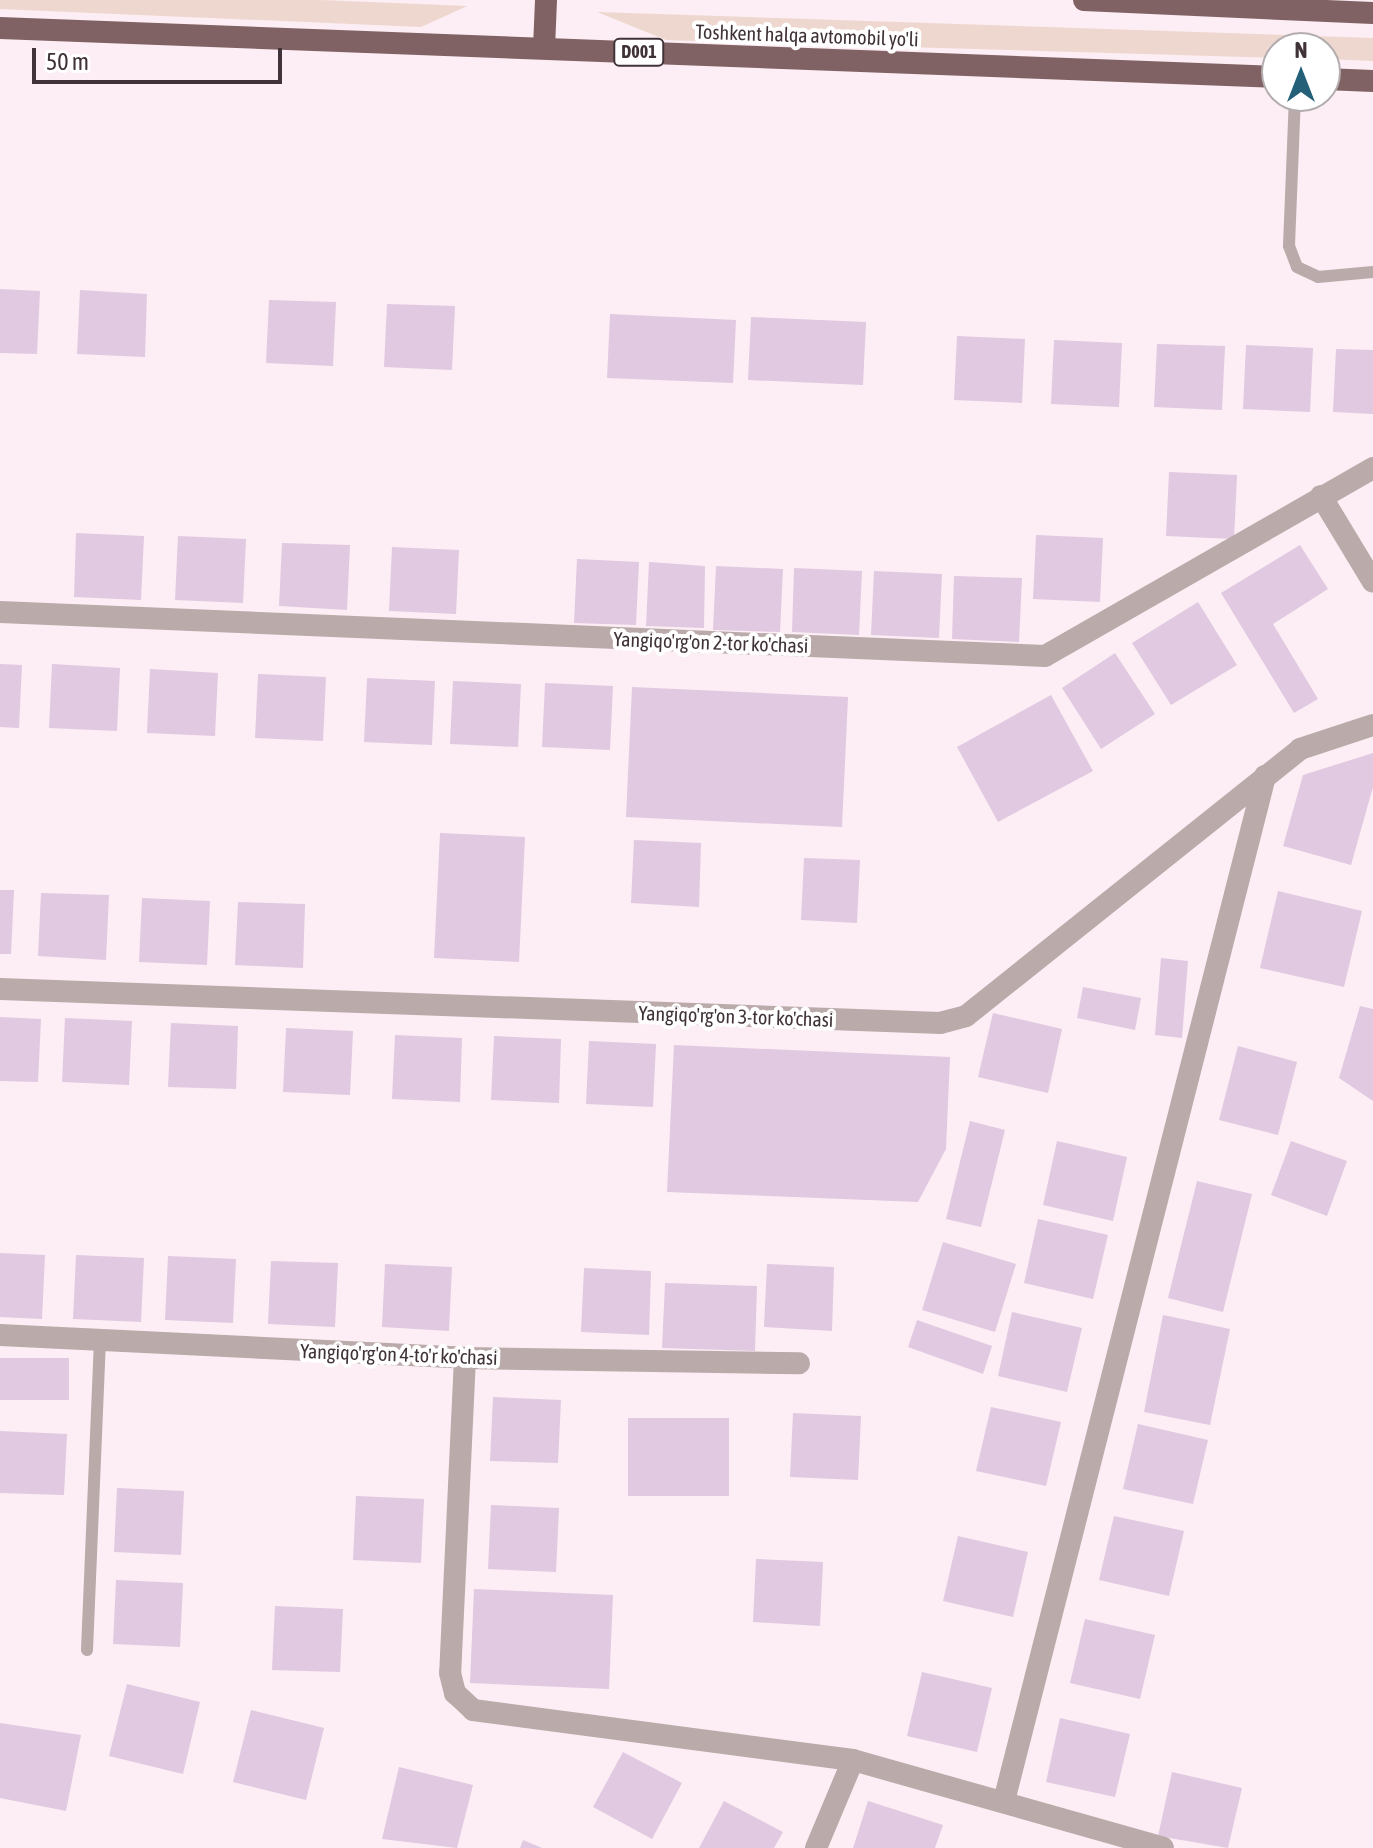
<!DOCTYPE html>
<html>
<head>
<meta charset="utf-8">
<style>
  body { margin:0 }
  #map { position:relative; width:1373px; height:1848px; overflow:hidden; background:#fceef4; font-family:"Asap Condensed",sans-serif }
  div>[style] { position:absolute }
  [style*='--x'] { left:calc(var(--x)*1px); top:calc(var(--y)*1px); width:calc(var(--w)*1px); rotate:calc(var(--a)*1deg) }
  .green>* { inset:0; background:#eed7cf }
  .building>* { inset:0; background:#e0c9e1 }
  .service>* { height:12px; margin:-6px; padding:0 6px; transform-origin:6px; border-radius:6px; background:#baaaaa }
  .minor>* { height:22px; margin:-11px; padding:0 11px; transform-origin:11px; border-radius:11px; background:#baaaaa }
  .trunk>* { height:22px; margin:-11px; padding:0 11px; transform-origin:11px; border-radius:11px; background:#806264 }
  span { translate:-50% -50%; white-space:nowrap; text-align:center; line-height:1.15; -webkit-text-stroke:8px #fff; paint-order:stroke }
  .shield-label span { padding:2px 6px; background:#fff; border:2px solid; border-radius:6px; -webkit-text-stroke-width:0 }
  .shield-label { font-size:18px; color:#403338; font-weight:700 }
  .street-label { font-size:20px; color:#403338 }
  .north { position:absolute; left:1261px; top:32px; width:80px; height:80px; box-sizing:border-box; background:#fff; border:2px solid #b3adaf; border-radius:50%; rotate:0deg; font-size:22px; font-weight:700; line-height:32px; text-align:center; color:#403338 }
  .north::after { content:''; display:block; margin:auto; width:28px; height:36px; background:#246078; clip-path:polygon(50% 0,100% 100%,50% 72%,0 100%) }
  .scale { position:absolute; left:32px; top:48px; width:250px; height:36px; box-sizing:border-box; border:4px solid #403338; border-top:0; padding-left:10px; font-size:24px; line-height:28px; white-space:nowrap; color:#403338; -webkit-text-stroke:6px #fff; paint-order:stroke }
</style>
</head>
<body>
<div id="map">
  <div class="green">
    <i style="clip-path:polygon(0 0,321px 0,467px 6px,421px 27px,0 9px)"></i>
    <i style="clip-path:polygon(597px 12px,1373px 38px,1373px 61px,1325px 59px,1325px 48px,1277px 48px,1277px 58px,666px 40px)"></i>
  </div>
  <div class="building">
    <i style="clip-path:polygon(0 289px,40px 291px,37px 354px,0 353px)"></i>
    <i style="clip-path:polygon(80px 290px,147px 294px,145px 357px,77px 354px)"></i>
    <i style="clip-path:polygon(269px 300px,336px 302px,333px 366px,266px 363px)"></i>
    <i style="clip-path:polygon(387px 304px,455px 306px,452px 370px,384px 367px)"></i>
    <i style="clip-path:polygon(610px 314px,736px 320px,733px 383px,607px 378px)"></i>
    <i style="clip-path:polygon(751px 317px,866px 322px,863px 385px,748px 380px)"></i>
    <i style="clip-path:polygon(957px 336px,1025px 339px,1022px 403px,954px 400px)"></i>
    <i style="clip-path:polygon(1054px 340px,1122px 343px,1119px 407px,1051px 404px)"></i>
    <i style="clip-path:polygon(1157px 344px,1225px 346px,1222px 410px,1154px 407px)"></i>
    <i style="clip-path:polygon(1246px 345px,1313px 348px,1310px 412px,1243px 409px)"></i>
    <i style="clip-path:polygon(1336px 349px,1373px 350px,1373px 414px,1333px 412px)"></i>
    <i style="clip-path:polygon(1169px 472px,1237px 475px,1234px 539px,1166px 536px)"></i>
    <i style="clip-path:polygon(76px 533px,144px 536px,141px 600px,74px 597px)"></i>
    <i style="clip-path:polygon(1036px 535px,1103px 538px,1100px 602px,1033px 599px)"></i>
    <i style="clip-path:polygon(178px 536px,246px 539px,243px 603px,175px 600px)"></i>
    <i style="clip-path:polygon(282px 543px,350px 545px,347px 610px,279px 606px)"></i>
    <i style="clip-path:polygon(1300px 545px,1328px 589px,1273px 624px,1318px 699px,1294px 713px,1221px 593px)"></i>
    <i style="clip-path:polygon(392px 547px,459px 550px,456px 614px,389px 611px)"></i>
    <i style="clip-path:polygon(577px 559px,639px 562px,636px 625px,574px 623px)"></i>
    <i style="clip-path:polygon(649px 562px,705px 566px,704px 628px,646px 626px)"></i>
    <i style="clip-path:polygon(716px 566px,783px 569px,780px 632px,713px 630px)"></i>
    <i style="clip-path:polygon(794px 568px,862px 571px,859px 635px,792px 632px)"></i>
    <i style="clip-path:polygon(874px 571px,942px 574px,939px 638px,871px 635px)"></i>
    <i style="clip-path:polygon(954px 576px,1022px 578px,1019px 642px,952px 639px)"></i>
    <i style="clip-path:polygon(1198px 602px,1237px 665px,1171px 705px,1132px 643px)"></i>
    <i style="clip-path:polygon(1115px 653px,1155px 714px,1101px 749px,1062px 688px)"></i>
    <i style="clip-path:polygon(0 664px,22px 665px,19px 728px,0 727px)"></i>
    <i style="clip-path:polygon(52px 664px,120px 668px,117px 731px,49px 728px)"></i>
    <i style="clip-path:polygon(150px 669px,218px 673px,215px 736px,147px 733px)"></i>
    <i style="clip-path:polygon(258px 674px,326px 677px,323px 741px,255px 738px)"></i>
    <i style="clip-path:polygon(367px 678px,435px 681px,432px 745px,364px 742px)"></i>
    <i style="clip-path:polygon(453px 681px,521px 684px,518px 747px,450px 744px)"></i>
    <i style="clip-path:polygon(545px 683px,613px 686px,610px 750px,542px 747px)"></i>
    <i style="clip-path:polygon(632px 687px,848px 697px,842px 827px,626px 817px)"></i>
    <i style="clip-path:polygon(1051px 695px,1093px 771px,998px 822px,957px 747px)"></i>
    <i style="clip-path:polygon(1373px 753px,1373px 787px,1351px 865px,1283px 846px,1303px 775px)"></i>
    <i style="clip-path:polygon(440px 833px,525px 837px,519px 962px,434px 958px)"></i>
    <i style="clip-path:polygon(634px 840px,701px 843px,699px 907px,631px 903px)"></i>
    <i style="clip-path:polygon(804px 858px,860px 860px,857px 923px,801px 920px)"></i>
    <i style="clip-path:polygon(0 890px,14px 890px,11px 954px,0 954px)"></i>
    <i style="clip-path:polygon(1278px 891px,1362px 911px,1344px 987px,1260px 968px)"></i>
    <i style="clip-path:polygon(41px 893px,109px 895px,106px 960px,38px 956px)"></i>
    <i style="clip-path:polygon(142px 898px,210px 901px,207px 965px,139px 962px)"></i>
    <i style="clip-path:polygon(238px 902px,305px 904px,303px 968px,235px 965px)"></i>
    <i style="clip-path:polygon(1161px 958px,1188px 961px,1182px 1038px,1155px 1035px)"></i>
    <i style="clip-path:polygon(1083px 987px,1141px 998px,1135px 1030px,1077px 1018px)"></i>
    <i style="clip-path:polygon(1360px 1006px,1373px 1009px,1373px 1101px,1339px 1078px)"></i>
    <i style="clip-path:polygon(993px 1013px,1062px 1029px,1048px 1093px,978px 1077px)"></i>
    <i style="clip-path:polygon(0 1017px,41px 1019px,38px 1082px,0 1081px)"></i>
    <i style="clip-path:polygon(65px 1018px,132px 1021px,129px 1085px,62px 1082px)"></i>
    <i style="clip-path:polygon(171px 1023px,238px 1026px,236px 1089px,168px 1087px)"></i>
    <i style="clip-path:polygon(286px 1028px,353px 1031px,350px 1095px,283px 1092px)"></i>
    <i style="clip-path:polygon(395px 1035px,462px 1038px,460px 1102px,392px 1099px)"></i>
    <i style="clip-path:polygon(494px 1036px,561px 1039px,559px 1103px,491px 1100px)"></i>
    <i style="clip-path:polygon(589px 1041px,656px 1044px,653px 1107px,586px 1104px)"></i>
    <i style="clip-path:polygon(674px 1045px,950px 1057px,946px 1149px,918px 1202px,667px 1192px)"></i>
    <i style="clip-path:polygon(1238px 1046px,1297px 1062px,1278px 1135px,1219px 1120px)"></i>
    <i style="clip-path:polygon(970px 1121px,1005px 1130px,981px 1227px,946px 1219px)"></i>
    <i style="clip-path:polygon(1057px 1141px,1127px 1157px,1113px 1221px,1043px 1205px)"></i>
    <i style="clip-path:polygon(1291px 1141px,1347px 1161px,1327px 1216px,1271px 1195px)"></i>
    <i style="clip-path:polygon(1197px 1181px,1252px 1194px,1223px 1312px,1168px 1298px)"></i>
    <i style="clip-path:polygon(1038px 1219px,1108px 1235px,1093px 1299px,1024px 1283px)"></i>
    <i style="clip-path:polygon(943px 1242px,1016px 1264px,995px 1332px,922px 1310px)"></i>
    <i style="clip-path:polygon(0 1253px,45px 1255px,42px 1319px,0 1317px)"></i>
    <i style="clip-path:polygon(76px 1255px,144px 1258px,141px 1322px,73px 1319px)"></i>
    <i style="clip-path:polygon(168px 1256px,236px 1259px,233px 1323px,165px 1320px)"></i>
    <i style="clip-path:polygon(271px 1261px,338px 1263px,335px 1327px,268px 1324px)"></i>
    <i style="clip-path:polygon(385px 1264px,452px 1267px,449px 1331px,382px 1327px)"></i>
    <i style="clip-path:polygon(767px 1264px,834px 1267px,832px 1331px,764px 1327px)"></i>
    <i style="clip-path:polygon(584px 1268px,651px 1271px,649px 1335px,581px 1332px)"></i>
    <i style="clip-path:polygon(665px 1283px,757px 1286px,755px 1351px,662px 1348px)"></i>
    <i style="clip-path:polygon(1012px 1312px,1082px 1328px,1067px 1392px,998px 1376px)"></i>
    <i style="clip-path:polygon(1163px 1315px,1230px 1329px,1210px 1425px,1144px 1412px)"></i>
    <i style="clip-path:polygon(917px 1320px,992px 1346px,983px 1374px,908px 1347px)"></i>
    <i style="clip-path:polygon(0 1358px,69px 1358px,69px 1400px,0 1400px)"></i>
    <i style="clip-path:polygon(493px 1397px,561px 1400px,558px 1463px,490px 1461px)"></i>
    <i style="clip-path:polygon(991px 1407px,1061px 1422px,1046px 1486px,976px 1471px)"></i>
    <i style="clip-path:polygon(793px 1413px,861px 1416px,858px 1480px,790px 1477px)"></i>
    <i style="clip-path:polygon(628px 1418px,729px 1418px,729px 1496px,628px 1496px)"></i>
    <i style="clip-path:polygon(1138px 1424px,1208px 1440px,1193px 1504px,1123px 1489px)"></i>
    <i style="clip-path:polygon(0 1431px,67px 1434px,64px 1495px,0 1493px)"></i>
    <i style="clip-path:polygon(117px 1488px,184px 1491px,181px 1555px,114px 1552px)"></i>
    <i style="clip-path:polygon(356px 1496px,424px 1499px,421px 1563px,353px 1560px)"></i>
    <i style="clip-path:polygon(491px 1505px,559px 1508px,556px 1572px,488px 1569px)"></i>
    <i style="clip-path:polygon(1114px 1516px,1184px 1531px,1169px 1596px,1099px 1580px)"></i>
    <i style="clip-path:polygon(958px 1536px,1028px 1552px,1013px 1617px,943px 1601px)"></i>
    <i style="clip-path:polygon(756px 1559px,823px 1562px,820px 1626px,753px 1622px)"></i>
    <i style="clip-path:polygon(116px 1580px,183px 1583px,180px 1647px,113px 1644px)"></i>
    <i style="clip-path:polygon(474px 1589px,613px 1595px,609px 1689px,470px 1683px)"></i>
    <i style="clip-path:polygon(275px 1606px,343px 1609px,340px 1672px,272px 1670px)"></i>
    <i style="clip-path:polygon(1085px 1619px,1155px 1635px,1140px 1699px,1070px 1683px)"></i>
    <i style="clip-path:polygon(922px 1672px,992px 1688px,977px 1752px,907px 1736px)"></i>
    <i style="clip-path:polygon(127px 1684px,200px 1702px,183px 1774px,109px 1756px)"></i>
    <i style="clip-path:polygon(251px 1710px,324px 1728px,306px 1800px,233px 1782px)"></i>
    <i style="clip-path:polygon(1060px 1718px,1130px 1734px,1115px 1797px,1046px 1782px)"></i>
    <i style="clip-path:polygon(0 1723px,81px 1735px,66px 1811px,0 1798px)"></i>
    <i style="clip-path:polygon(623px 1752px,682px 1783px,652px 1839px,593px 1807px)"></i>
    <i style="clip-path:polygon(399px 1767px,473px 1785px,457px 1848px,382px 1839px)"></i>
    <i style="clip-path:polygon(1172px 1772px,1242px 1788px,1228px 1848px,1158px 1836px)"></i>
    <i style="clip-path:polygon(724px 1801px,783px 1832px,774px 1848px,699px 1848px)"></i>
    <i style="clip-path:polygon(868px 1801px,943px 1825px,935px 1848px,853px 1848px)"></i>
    <i style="clip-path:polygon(523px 1840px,542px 1848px,520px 1848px)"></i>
  </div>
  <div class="service">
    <i style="--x:1295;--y:96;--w:150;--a:92.3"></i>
    <i style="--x:1289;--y:246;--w:22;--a:69"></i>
    <i style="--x:1297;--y:267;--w:23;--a:25"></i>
    <i style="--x:1318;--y:277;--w:55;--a:-5.2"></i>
    <i style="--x:87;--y:1650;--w:310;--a:-87.6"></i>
  </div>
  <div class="minor">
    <i style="--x:1321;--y:496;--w:100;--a:58.8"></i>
    <i style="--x:0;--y:612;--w:1046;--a:2.41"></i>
    <i style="--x:1045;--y:656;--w:378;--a:-29.8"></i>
    <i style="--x:0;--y:989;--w:941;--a:2.07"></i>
    <i style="--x:940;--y:1023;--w:27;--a:-15"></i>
    <i style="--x:966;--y:1016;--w:428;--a:-38.6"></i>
    <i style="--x:1300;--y:749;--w:77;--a:-18.2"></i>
    <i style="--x:0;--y:1335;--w:466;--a:2.8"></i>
    <i style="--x:465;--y:1358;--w:334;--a:0.9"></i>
    <i style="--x:465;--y:1358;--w:315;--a:92.7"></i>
    <i style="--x:450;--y:1673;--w:21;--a:76"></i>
    <i style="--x:455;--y:1693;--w:25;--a:43"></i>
    <i style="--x:473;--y:1710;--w:383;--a:7.5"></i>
    <i style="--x:853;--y:1760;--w:322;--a:15.8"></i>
    <i style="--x:1004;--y:1801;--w:1058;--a:-75.71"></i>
    <i style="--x:816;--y:1848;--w:95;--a:-67.2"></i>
  </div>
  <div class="trunk">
    <i style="--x:1084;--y:0;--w:289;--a:2.6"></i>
    <i style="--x:0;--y:28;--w:1278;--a:2.2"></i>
    <i style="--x:544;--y:48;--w:48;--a:-87.6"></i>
    <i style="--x:1325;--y:79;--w:48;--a:2.4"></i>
  </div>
  <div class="shield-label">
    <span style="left:639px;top:52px">D001</span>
  </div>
  <div class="street-label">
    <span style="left:807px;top:35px;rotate:2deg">Toshkent halqa avtomobil yo'li</span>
    <span style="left:711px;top:642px;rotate:2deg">Yangiqo'rg'on 2-tor ko'chasi</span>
    <span style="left:736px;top:1016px;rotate:2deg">Yangiqo'rg'on 3-tor ko'chasi</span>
    <span style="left:399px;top:1354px;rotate:2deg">Yangiqo'rg'on 4-to'r ko'chasi</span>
  </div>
  <div class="north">N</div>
  <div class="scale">50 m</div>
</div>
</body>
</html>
